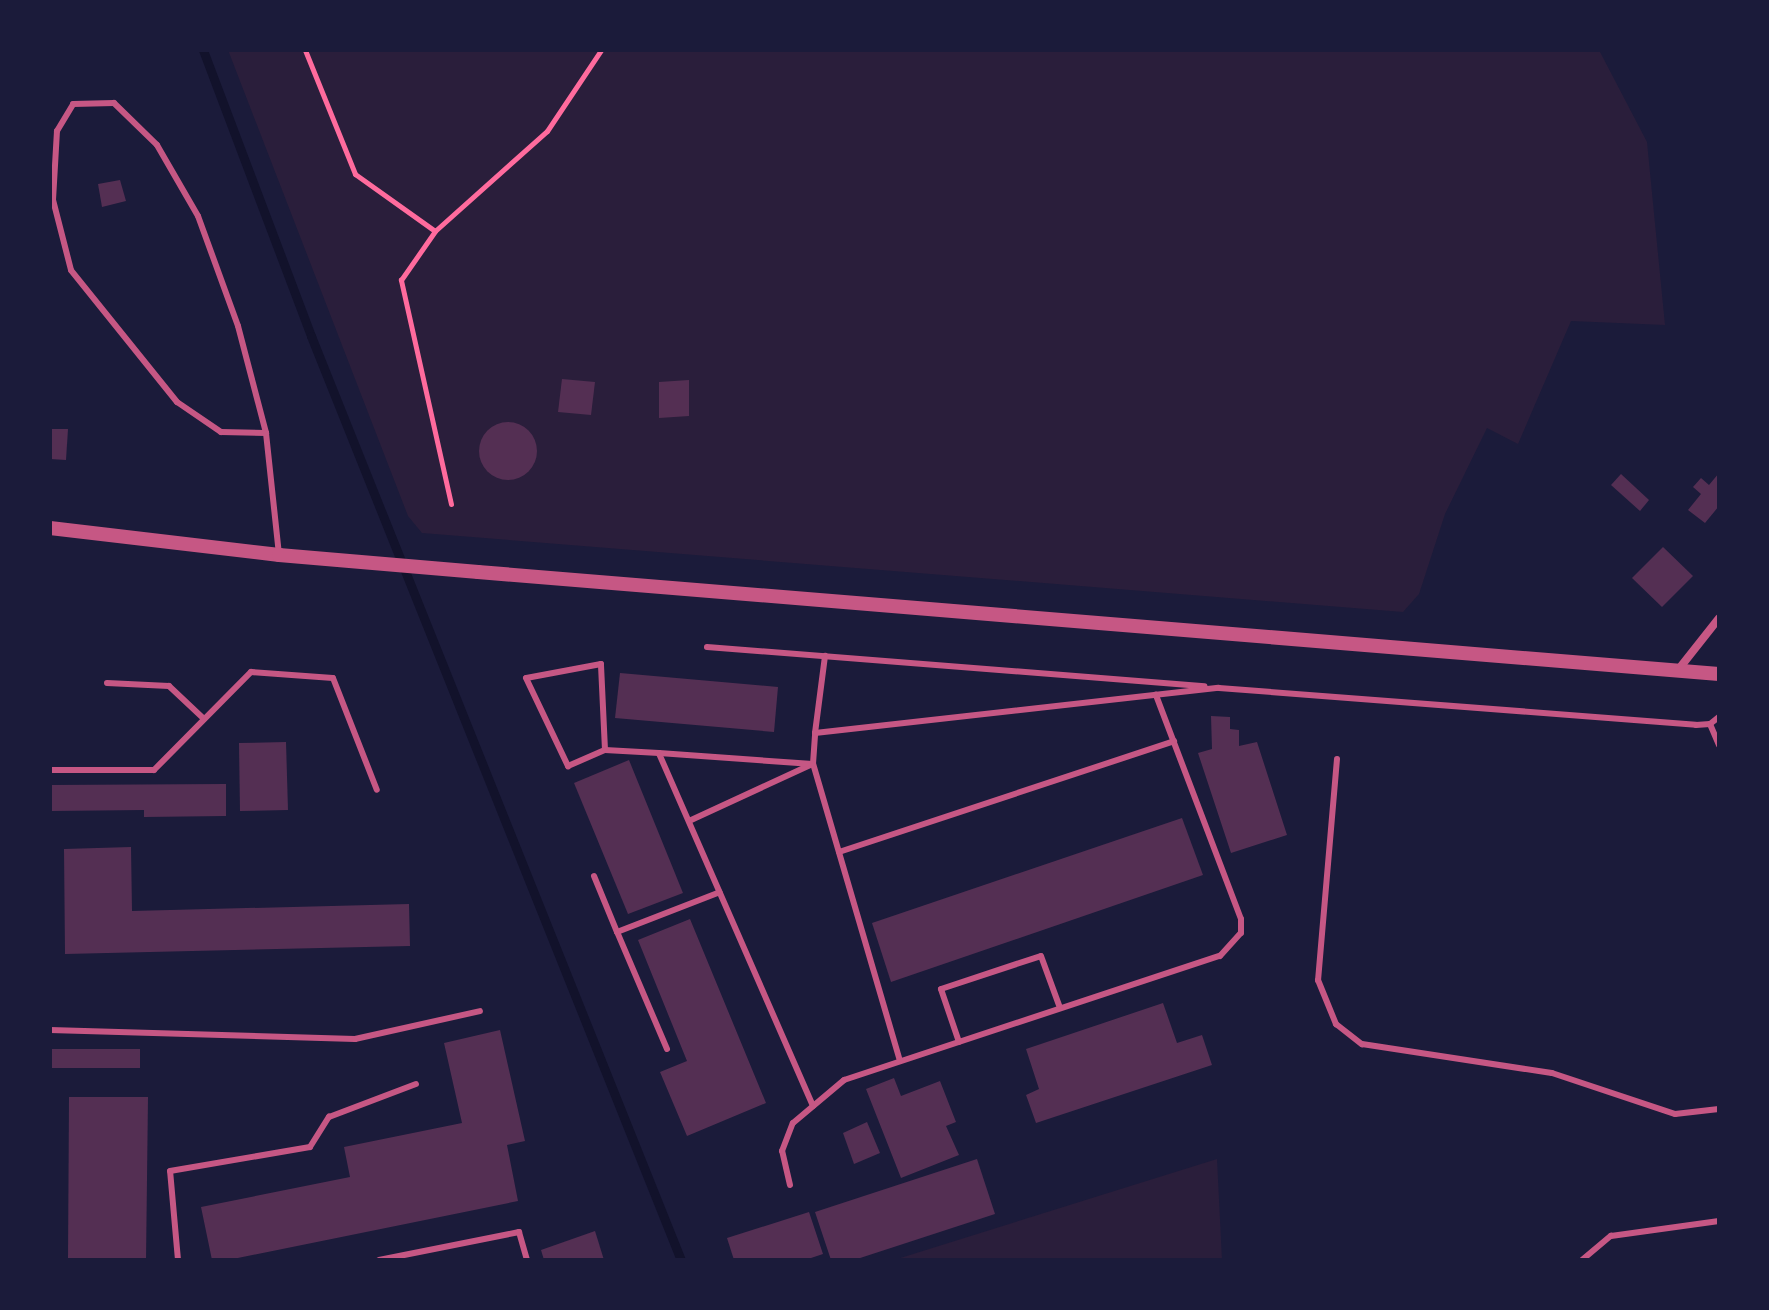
<!DOCTYPE html>
<html>
<head>
<meta charset="utf-8">
<style>
  body { margin:0 }
  #map { position:relative; width:1769px; height:1310px; overflow:hidden; background:#1b1b3a; font-family:"Fira Sans Condensed",sans-serif }
  div>[style] { position:absolute }
  [style*='--x'] { left:calc(var(--x)*1px); top:calc(var(--y)*1px); width:calc(var(--w)*1px); rotate:calc(var(--a)*1deg) }
  .green>* { inset:0; background:#2a1e3b }
  .stream>* { height:9px; margin:-4.5px; padding:0 4.5px; transform-origin:4.5px; border-radius:4.5px; background:#12122b }
  .building>* { inset:0; background:#542f53 }
  .round { border-radius:50% }
  .path>* { height:5px; margin:-2.5px; padding:0 2.5px; transform-origin:2.5px; border-radius:2.5px; background:#ff6b9d }
  .service>* { height:6px; margin:-3px; padding:0 3px; transform-origin:3px; border-radius:3px; background:#c65784 }
  .minor>* { height:8px; margin:-4px; padding:0 4px; transform-origin:4px; border-radius:4px; background:#c65784 }
  .tertiary>* { height:14px; margin:-7px; padding:0 7px; transform-origin:7px; border-radius:7px; background:#c65784 }
  span { translate:-50% -50%; white-space:nowrap; text-align:center; line-height:1.15; -webkit-text-stroke:7px #1b1b3a; paint-order:stroke }
  .frame { position:absolute; inset:0; border:52px solid #1b1b3a; pointer-events:none }
</style>
</head>
<body>
<div id="map">
  <div class="green">
    <i style="clip-path:polygon(228px 50px,1599px 50px,1647px 142px,1665px 325px,1571px 321px,1518px 444px,1487px 428px,1445px 514px,1419px 594px,1403px 612px,422px 533px,408px 516px)"></i>
    <i style="clip-path:polygon(1217px 1159px,1222px 1260px,894px 1260px)"></i>
  </div>
  <div class="stream">
    <i style="--x:203;--y:50;--w:306;--a:69.3"></i>
    <i style="--x:311;--y:336;--w:995;--a:68.18"></i>
  </div>
  <div class="building">
    <i style="clip-path:polygon(120px 180px,126px 201px,102px 207px,98px 184px)"></i>
    <i style="clip-path:polygon(562px 379px,595px 382px,591px 415px,558px 412px)"></i>
    <i style="clip-path:polygon(689px 380px,689px 416px,659px 418px,659px 382px)"></i>
    <i class="round" style="left:479px;top:422px;width:58px;height:58px"></i>
    <i style="clip-path:polygon(50px 429px,68px 429px,66px 460px,50px 459px)"></i>
    <i style="clip-path:polygon(1719px 473px,1719px 506px,1705px 523px,1688px 510px,1701px 494px,1693px 487px,1701px 478px,1709px 485px)"></i>
    <i style="clip-path:polygon(1621px 474px,1649px 500px,1640px 511px,1611px 485px)"></i>
    <i style="clip-path:polygon(1663px 547px,1693px 576px,1662px 607px,1632px 578px)"></i>
    <i style="clip-path:polygon(620px 673px,778px 687px,774px 732px,615px 718px)"></i>
    <i style="clip-path:polygon(1211px 716px,1230px 717px,1230px 729px,1239px 730px,1239px 746px,1257px 742px,1287px 835px,1231px 853px,1198px 753px,1212px 749px)"></i>
    <i style="clip-path:polygon(286px 742px,288px 810px,240px 811px,239px 743px)"></i>
    <i style="clip-path:polygon(629px 760px,683px 893px,628px 914px,574px 783px)"></i>
    <i style="clip-path:polygon(226px 784px,226px 816px,144px 817px,144px 810px,50px 811px,50px 785px)"></i>
    <i style="clip-path:polygon(1182px 818px,1203px 875px,891px 982px,872px 923px)"></i>
    <i style="clip-path:polygon(131px 847px,132px 911px,409px 904px,410px 946px,65px 954px,64px 849px)"></i>
    <i style="clip-path:polygon(690px 919px,766px 1103px,687px 1136px,660px 1072px,687px 1061px,638px 940px)"></i>
    <i style="clip-path:polygon(1163px 1003px,1177px 1043px,1202px 1035px,1212px 1065px,1036px 1123px,1026px 1095px,1039px 1089px,1026px 1049px)"></i>
    <i style="clip-path:polygon(500px 1030px,525px 1141px,507px 1145px,518px 1201px,228px 1260px,212px 1260px,201px 1207px,350px 1177px,344px 1147px,462px 1123px,444px 1043px)"></i>
    <i style="clip-path:polygon(52px 1049px,140px 1049px,140px 1068px,52px 1068px)"></i>
    <i style="clip-path:polygon(894px 1078px,901px 1096px,940px 1081px,956px 1122px,946px 1126px,959px 1155px,901px 1178px,866px 1089px)"></i>
    <i style="clip-path:polygon(69px 1097px,148px 1097px,146px 1260px,68px 1260px)"></i>
    <i style="clip-path:polygon(867px 1122px,880px 1153px,854px 1164px,843px 1133px)"></i>
    <i style="clip-path:polygon(977px 1159px,995px 1214px,854px 1260px,831px 1260px,815px 1212px)"></i>
    <i style="clip-path:polygon(809px 1212px,823px 1254px,805px 1260px,734px 1260px,727px 1238px)"></i>
    <i style="clip-path:polygon(595px 1231px,604px 1260px,544px 1260px,541px 1250px)"></i>
  </div>
  <div class="path">
    <i style="--x:305;--y:50;--w:134;--a:68"></i>
    <i style="--x:355;--y:174;--w:98;--a:35.5"></i>
    <i style="--x:451;--y:504;--w:230;--a:-102.6"></i>
    <i style="--x:401;--y:280;--w:60;--a:-55.2"></i>
    <i style="--x:435;--y:231;--w:150;--a:-41.8"></i>
    <i style="--x:547;--y:131;--w:97;--a:-56.3"></i>
  </div>
  <div class="service">
    <i style="--x:266;--y:433;--w:45;--a:-178.7"></i>
    <i style="--x:221;--y:432;--w:53;--a:-145.7"></i>
    <i style="--x:177;--y:402;--w:169;--a:-128.8"></i>
    <i style="--x:71;--y:270;--w:72;--a:-104.4"></i>
    <i style="--x:53;--y:200;--w:69;--a:-86.7"></i>
    <i style="--x:57;--y:131;--w:31;--a:-59"></i>
    <i style="--x:73;--y:104;--w:41;--a:-1.4"></i>
    <i style="--x:114;--y:103;--w:60;--a:44.3"></i>
    <i style="--x:157;--y:145;--w:82;--a:60"></i>
    <i style="--x:198;--y:216;--w:117;--a:70"></i>
    <i style="--x:238;--y:326;--w:111;--a:75.3"></i>
    <i style="--x:266;--y:433;--w:123;--a:83.9"></i>
    <i style="--x:707;--y:647;--w:499;--a:4.5"></i>
    <i style="--x:107;--y:683;--w:62;--a:2.8"></i>
    <i style="--x:169;--y:686;--w:48;--a:43.3"></i>
    <i style="--x:1710;--y:724;--w:23;--a:67"></i>
    <i style="--x:815;--y:733;--w:78;--a:-82.6"></i>
    <i style="--x:605;--y:750;--w:86;--a:-92.7"></i>
    <i style="--x:601;--y:664;--w:76;--a:169.4"></i>
    <i style="--x:526;--y:678;--w:98;--a:64.5"></i>
    <i style="--x:568;--y:766;--w:40;--a:-23.4"></i>
    <i style="--x:605;--y:750;--w:54;--a:3.2"></i>
    <i style="--x:1337;--y:759;--w:222;--a:94.9"></i>
    <i style="--x:1318;--y:980;--w:48;--a:67.8"></i>
    <i style="--x:1336;--y:1024;--w:33;--a:38"></i>
    <i style="--x:1362;--y:1044;--w:192;--a:8.7"></i>
    <i style="--x:1552;--y:1073;--w:130;--a:18.4"></i>
    <i style="--x:1675;--y:1114;--w:44;--a:-6.5"></i>
    <i style="--x:50;--y:770;--w:104;--a:0"></i>
    <i style="--x:154;--y:770;--w:138;--a:-45.3"></i>
    <i style="--x:251;--y:672;--w:82;--a:4.2"></i>
    <i style="--x:333;--y:678;--w:120;--a:68.6"></i>
    <i style="--x:689;--y:821;--w:133;--a:-24.8"></i>
    <i style="--x:839;--y:852;--w:353;--a:-18.3"></i>
    <i style="--x:594;--y:876;--w:61;--a:67.7"></i>
    <i style="--x:50;--y:1030;--w:305;--a:1.7"></i>
    <i style="--x:355;--y:1039;--w:128;--a:-12.6"></i>
    <i style="--x:959;--y:1042;--w:56;--a:-108.8"></i>
    <i style="--x:941;--y:989;--w:105;--a:-18.3"></i>
    <i style="--x:1041;--y:956;--w:55;--a:69.9"></i>
    <i style="--x:667;--y:1049;--w:127;--a:-113.1"></i>
    <i style="--x:617;--y:932;--w:110;--a:-21.2"></i>
    <i style="--x:900;--y:1061;--w:309;--a:-106.3"></i>
    <i style="--x:813;--y:764;--w:31;--a:-86"></i>
    <i style="--x:815;--y:733;--w:406;--a:-6.4"></i>
    <i style="--x:1219;--y:688;--w:478;--a:4.4"></i>
    <i style="--x:1696;--y:725;--w:14;--a:-4"></i>
    <i style="--x:1710;--y:724;--w:11;--a:-38"></i>
    <i style="--x:813;--y:1106;--w:385;--a:-113.6"></i>
    <i style="--x:659;--y:753;--w:154;--a:4.1"></i>
    <i style="--x:790;--y:1185;--w:35;--a:-103"></i>
    <i style="--x:782;--y:1151;--w:30;--a:-69"></i>
    <i style="--x:793;--y:1123;--w:67;--a:-40.1"></i>
    <i style="--x:844;--y:1080;--w:396;--a:-18.3"></i>
    <i style="--x:1220;--y:956;--w:31;--a:-48"></i>
    <i style="--x:1241;--y:933;--w:14;--a:-90"></i>
    <i style="--x:1241;--y:919;--w:240;--a:-110.8"></i>
    <i style="--x:178;--y:1260;--w:89;--a:-95.1"></i>
    <i style="--x:170;--y:1171;--w:142;--a:-9.7"></i>
    <i style="--x:310;--y:1147;--w:36;--a:-58"></i>
    <i style="--x:329;--y:1117;--w:93;--a:-20.8"></i>
    <i style="--x:379;--y:1260;--w:143;--a:-11.3"></i>
    <i style="--x:519;--y:1232;--w:29;--a:74"></i>
    <i style="--x:1582;--y:1260;--w:38;--a:-40"></i>
    <i style="--x:1611;--y:1236;--w:109;--a:-7.9"></i>
  </div>
  <div class="minor">
    <i style="--x:1678;--y:670;--w:66;--a:-51.7"></i>
  </div>
  <div class="tertiary">
    <i style="--x:50;--y:528;--w:231;--a:6.7"></i>
    <i style="--x:279;--y:555;--w:200;--a:4.9"></i>
    <i style="--x:478;--y:572;--w:1245;--a:4.7"></i>
  </div>
  <div class="frame"></div>
</div>
</body>
</html>
